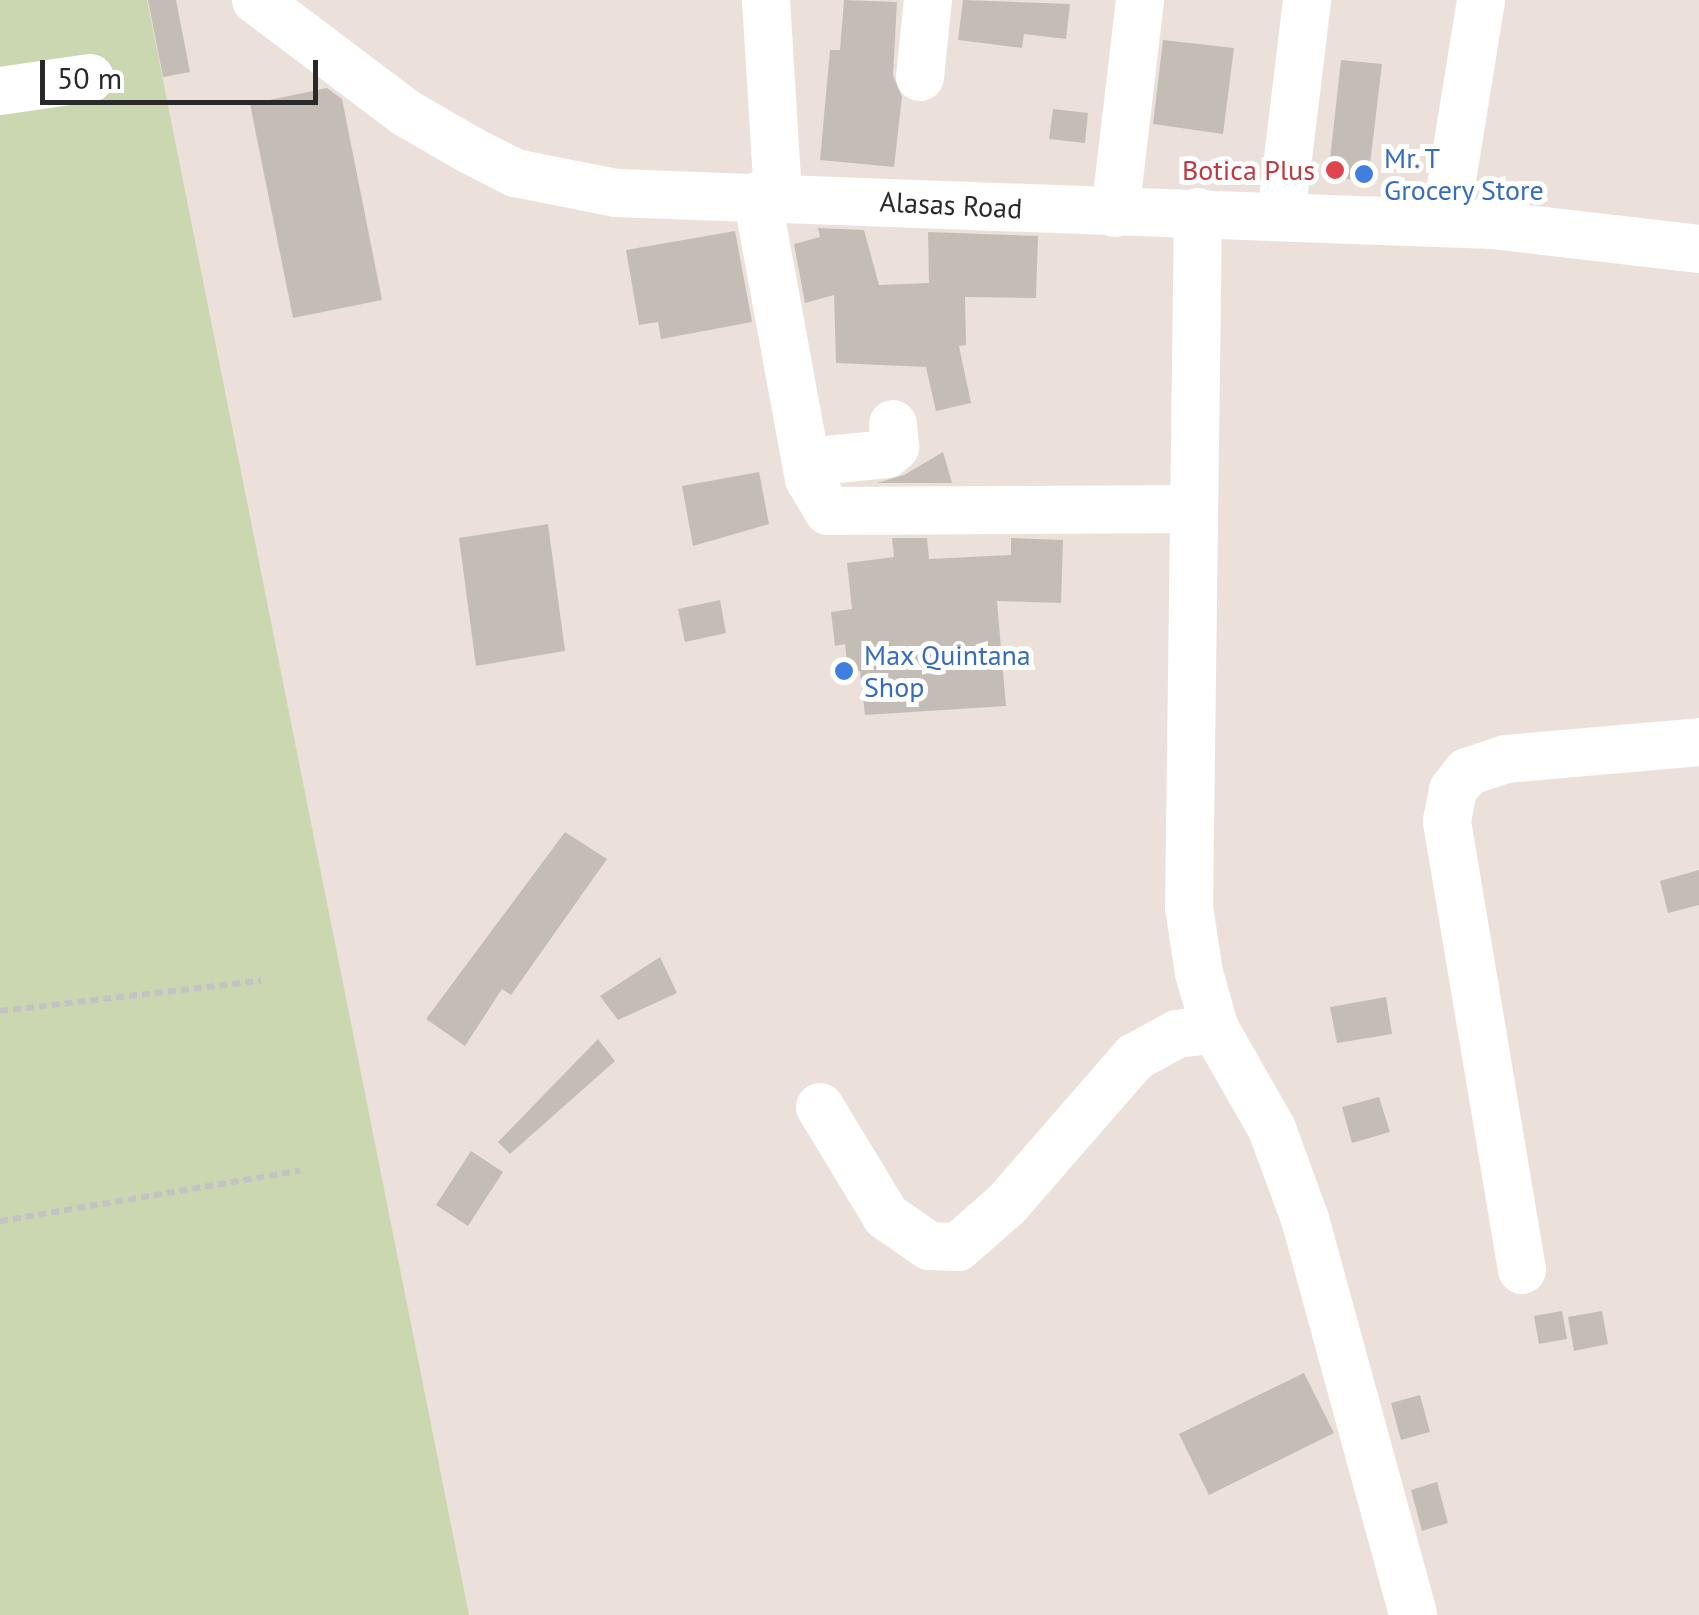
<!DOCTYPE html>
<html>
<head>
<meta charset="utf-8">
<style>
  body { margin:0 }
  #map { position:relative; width:1699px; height:1615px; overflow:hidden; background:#ece1da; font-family:"PT Sans",sans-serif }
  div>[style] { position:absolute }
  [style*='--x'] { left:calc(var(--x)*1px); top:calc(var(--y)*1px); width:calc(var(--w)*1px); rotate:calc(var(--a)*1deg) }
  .cemetery>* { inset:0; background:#cad7b1 }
  .building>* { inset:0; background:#c4bdb6 }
  .path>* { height:6px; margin-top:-3px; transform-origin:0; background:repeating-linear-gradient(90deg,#c3c3c3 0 8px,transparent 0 13px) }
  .minor>* { height:48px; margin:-24px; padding:0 24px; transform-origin:24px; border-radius:24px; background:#fff }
  .dots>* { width:28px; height:28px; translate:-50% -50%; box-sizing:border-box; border:5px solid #fff; border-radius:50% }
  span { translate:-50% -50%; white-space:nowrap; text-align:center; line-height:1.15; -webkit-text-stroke:10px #fff; paint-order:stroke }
  .shop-label { font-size:28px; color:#366cbe }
  .left { translate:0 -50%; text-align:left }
  .health-label { font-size:28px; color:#be3a42 }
  .right { translate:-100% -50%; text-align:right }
  .street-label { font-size:28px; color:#292929 }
  .scale { position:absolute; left:40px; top:60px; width:278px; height:45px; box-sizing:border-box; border:5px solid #292929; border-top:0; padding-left:12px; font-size:30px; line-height:35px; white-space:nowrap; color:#292929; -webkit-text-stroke:8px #fff; paint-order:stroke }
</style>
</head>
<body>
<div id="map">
  <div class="cemetery">
    <i style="clip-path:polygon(0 0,147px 0,469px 1615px,0 1615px)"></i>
  </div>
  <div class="building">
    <i style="clip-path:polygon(148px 0,176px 0,190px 72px,163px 77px)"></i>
    <i style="clip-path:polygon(844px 0,897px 2px,893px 75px,902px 97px,894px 167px,820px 160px,830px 50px,840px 50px)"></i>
    <i style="clip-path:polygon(963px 0,1070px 4px,1066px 39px,1024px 34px,1022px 48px,958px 40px)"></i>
    <i style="clip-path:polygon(1163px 40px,1234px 48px,1223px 134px,1153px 124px)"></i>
    <i style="clip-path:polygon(1341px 60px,1382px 64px,1368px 181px,1328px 177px)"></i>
    <i style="clip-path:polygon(327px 88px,342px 99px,382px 300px,293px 318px,250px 104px)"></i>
    <i style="clip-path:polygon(1053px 109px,1088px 113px,1085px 143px,1049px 139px)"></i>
    <i style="clip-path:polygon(818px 228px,864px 230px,879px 285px,929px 283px,928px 232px,1038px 236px,1036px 298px,965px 297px,966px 345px,959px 346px,971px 403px,936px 411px,926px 367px,836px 363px,834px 295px,805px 303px,794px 244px,820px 237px)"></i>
    <i style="clip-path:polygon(735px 231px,752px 322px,661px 339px,658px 322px,639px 325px,626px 250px)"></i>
    <i style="clip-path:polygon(943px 452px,952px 483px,877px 483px,904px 475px)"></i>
    <i style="clip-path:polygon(759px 472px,769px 524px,693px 546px,682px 486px)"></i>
    <i style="clip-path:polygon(548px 524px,565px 651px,476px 666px,459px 538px)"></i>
    <i style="clip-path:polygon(892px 538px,927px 538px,929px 559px,1011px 555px,1011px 538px,1063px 540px,1061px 603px,997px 601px,1006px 706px,865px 715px,860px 671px,848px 672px,845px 644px,835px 646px,831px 612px,852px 609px,847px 563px,894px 557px)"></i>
    <i style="clip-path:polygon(720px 600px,726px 633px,685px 642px,678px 609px)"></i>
    <i style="clip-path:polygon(565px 832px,607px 859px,511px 995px,502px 989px,465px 1046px,426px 1019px)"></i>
    <i style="clip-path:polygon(1699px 870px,1699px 905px,1668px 913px,1660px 881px)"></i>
    <i style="clip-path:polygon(660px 957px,677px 993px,618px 1020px,600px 996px)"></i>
    <i style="clip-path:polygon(1386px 997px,1392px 1034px,1337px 1043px,1330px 1007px)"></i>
    <i style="clip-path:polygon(598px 1039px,615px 1061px,510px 1154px,498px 1142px)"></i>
    <i style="clip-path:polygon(1379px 1097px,1390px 1132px,1352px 1143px,1342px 1107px)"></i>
    <i style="clip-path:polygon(471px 1151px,503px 1172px,468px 1226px,436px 1205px)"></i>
    <i style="clip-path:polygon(1562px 1311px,1567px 1339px,1539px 1344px,1534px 1316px)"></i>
    <i style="clip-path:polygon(1602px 1311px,1608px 1344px,1574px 1351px,1568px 1317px)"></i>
    <i style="clip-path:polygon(1304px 1373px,1334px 1433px,1209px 1495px,1179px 1434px)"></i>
    <i style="clip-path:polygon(1420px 1395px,1430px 1432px,1401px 1440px,1391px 1403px)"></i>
    <i style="clip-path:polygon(1437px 1482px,1448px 1523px,1422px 1531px,1411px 1490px)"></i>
  </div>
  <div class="path">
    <i style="--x:0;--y:1011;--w:263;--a:-6.6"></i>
    <i style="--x:0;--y:1221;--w:304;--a:-9.5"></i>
  </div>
  <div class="minor">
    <i style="--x:256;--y:0;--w:188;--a:37"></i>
    <i style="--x:406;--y:113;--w:74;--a:30"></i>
    <i style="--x:470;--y:150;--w:51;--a:27.1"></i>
    <i style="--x:515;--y:173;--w:103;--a:11.2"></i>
    <i style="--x:616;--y:193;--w:877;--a:2.09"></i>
    <i style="--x:1492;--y:225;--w:208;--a:6.6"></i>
    <i style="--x:766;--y:0;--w:197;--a:86.5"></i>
    <i style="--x:920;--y:77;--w:77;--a:-84.1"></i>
    <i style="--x:0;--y:91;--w:91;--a:-8.2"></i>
    <i style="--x:757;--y:196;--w:288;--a:79.6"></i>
    <i style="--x:809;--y:479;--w:37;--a:59"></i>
    <i style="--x:828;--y:511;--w:366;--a:-0.3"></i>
    <i style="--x:1198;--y:212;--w:695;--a:90.74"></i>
    <i style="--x:1189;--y:907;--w:67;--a:81.4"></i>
    <i style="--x:1199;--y:973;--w:58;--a:74.1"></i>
    <i style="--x:1215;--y:1029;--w:115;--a:60.3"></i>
    <i style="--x:1272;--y:1129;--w:96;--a:69.9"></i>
    <i style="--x:1305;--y:1219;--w:410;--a:74.7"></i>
    <i style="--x:1115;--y:213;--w:214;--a:-83.3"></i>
    <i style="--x:1281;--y:216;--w:218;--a:-83.1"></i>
    <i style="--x:1445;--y:223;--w:226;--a:-80.8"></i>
    <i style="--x:806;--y:462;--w:81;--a:-5.6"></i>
    <i style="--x:887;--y:454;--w:11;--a:-41"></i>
    <i style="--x:895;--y:447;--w:23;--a:-95"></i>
    <i style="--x:820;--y:1107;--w:127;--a:58.8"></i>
    <i style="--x:886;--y:1216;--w:52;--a:34.9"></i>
    <i style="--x:929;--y:1246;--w:29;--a:2"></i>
    <i style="--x:958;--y:1247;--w:65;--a:-41.3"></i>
    <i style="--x:1007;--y:1204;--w:195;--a:-49"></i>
    <i style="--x:1135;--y:1057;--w:48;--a:-28.7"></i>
    <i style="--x:1177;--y:1034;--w:38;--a:-7"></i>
    <i style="--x:1522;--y:1270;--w:455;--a:-99.5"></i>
    <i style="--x:1447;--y:821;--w:32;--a:-79"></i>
    <i style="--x:1453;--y:790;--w:23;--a:-52"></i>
    <i style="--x:1467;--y:772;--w:41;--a:-18.4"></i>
    <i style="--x:1506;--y:759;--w:194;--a:-5"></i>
  </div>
  <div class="dots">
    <i style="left:1335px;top:170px;background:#e0444e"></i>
    <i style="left:1364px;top:174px;background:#3f7fe0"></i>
    <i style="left:844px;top:671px;background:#3f7fe0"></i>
  </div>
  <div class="shop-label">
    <span class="left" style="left:1384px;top:174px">Mr. T<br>Grocery Store</span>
    <span class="left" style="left:864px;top:671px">Max Quintana<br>Shop</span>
  </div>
  <div class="health-label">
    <span class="right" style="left:1315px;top:170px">Botica Plus</span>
  </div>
  <div class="street-label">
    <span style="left:951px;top:205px;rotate:3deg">Alasas Road</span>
  </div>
  <div class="scale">50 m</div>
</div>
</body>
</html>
